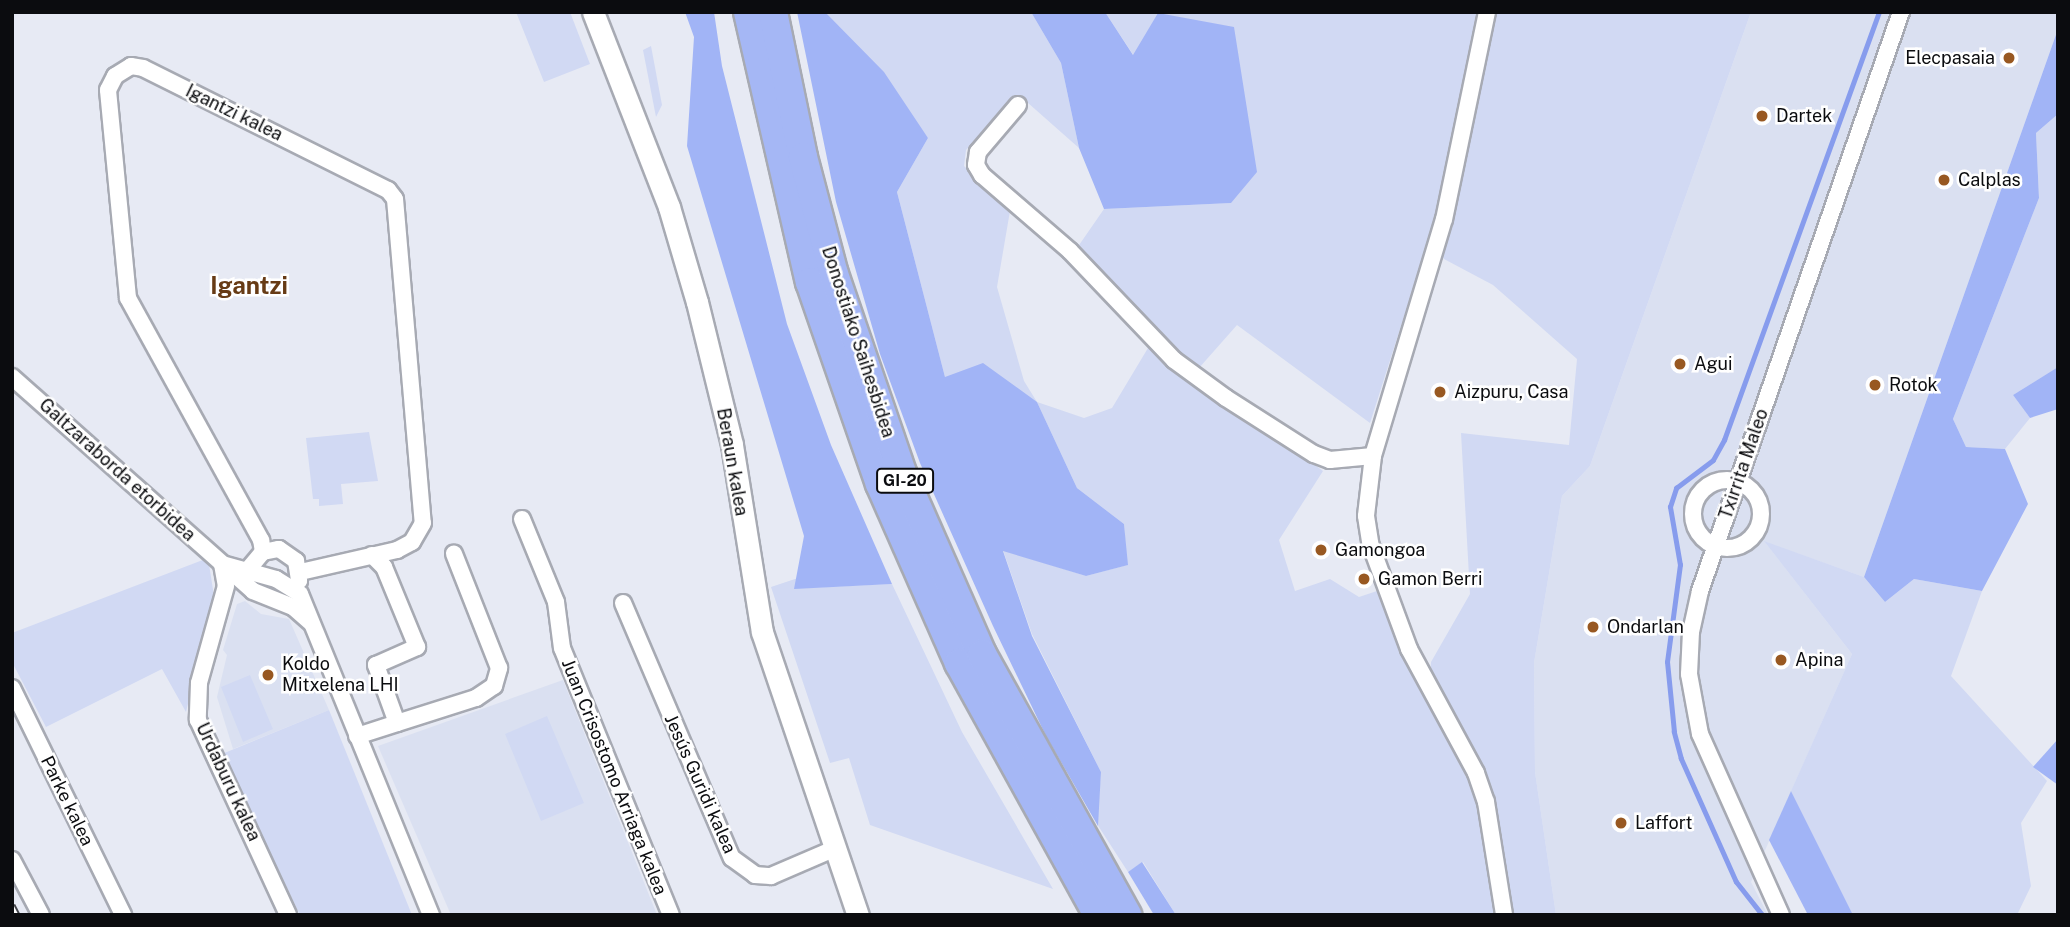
<!DOCTYPE html>
<html>
<head>
<meta charset="utf-8">
<style>
  body { margin:0 }
  #map { position:relative; width:2070px; height:927px; overflow:hidden; background:#e7eaf4; font-family:"Public Sans",sans-serif }
  div>[style] { position:absolute }
  [style*='--x'] { left:calc(var(--x)*1px); top:calc(var(--y)*1px); width:calc(var(--w)*1px); rotate:calc(var(--a)*1deg) }
  .built>* { inset:0; background:#dae0f1 }
  .green>* { inset:0; background:#d1d9f3 }
  .forest>* { inset:0; background:#a1b4f6 }
  .stream>* { height:4.5px; margin:-2.25px; padding:0 2.25px; transform-origin:2.25px; border-radius:2.25px; background:#879ced }
  .roads { filter:drop-shadow(2px 0 #a7aab3) drop-shadow(-2px 0 #a7aab3) drop-shadow(0 2px #a7aab3) drop-shadow(0 -2px #a7aab3) }
  .street>* { height:16px; margin:-8px; padding:0 8px; transform-origin:8px; border-radius:8px; background:#fff }
  .street>.ring { margin:-8px; padding:0; box-sizing:content-box; background:none; border:16px solid #fff; border-radius:50% }
  .secondary>* { height:21px; margin:-10.5px; padding:0 10.5px; transform-origin:10.5px; border-radius:10.5px; background:#fff }
  .highway>* { height:28px; margin:-14px; padding:0 14px; transform-origin:14px; border-radius:14px; background:#a5b7f5 }
  .rail>* { height:7px; margin-top:-3.5px; transform-origin:0; background:repeating-linear-gradient(90deg,#fff 0 13px,#43454a 0 26px); box-sizing:border-box; border-block:2px solid #43454a }
  .dots>* { width:19px; height:19px; translate:-50% -50%; box-sizing:border-box; border:4px solid #fff; border-radius:50% }
  span { translate:-50% -50%; white-space:nowrap; text-align:center; line-height:1.15; -webkit-text-stroke:5px #fff; paint-order:stroke }
  .shield-label span { padding:2px 5px; background:#fff; border:2px solid; border-radius:5px; -webkit-text-stroke-width:0 }
  .shield-label { font-size:16px; color:#0b0c0f; font-weight:700 }
  .poi-label { font-size:18px; color:#0b0c0f }
  .right { translate:-100% -50%; text-align:right }
  .left { translate:0 -50%; text-align:left }
  .street-label { font-size:18px; color:#0b0c0f }
  .district-label { font-size:24px; color:#673b15; font-weight:700 }
  .frame { position:absolute; inset:0; border:14px solid #0b0c0f; pointer-events:none }
</style>
</head>
<body>
<div id="map">
  <div class="built">
    <i style="clip-path:polygon(1751px 12px,2058px 12px,2058px 29px,1864px 577px,1765px 542px,1852px 654px,1751px 882px,1768px 915px,1556px 915px,1535px 772px,1534px 663px,1562px 496px,1590px 466px)"></i>
    <i style="clip-path:polygon(245px 601px,261px 614px,289px 619px,329px 710px,233px 749px,217px 697px,227px 655px,223px 650px,237px 604px)"></i>
    <i style="clip-path:polygon(563px 680px,657px 915px,451px 915px,378px 746px)"></i>
  </div>
  <div class="green">
    <i style="clip-path:polygon(516px 12px,570px 12px,590px 64px,544px 82px)"></i>
    <i style="clip-path:polygon(825px 12px,1031px 12px,1061px 63px,1079px 148px,1019px 95px,966px 150px,964px 166px,1010px 211px,997px 287px,1024px 381px,1037px 402px,1084px 418px,1112px 408px,1151px 343px,1323px 471px,1279px 540px,1295px 591px,1330px 579px,1359px 597px,1383px 589px,1468px 772px,1485px 823px,1500px 915px,1176px 915px,1143px 862px,1128px 872px,1097px 824px,1101px 772px,1032px 634px,1003px 550px,1086px 576px,1127px 565px,1124px 524px,1077px 488px,1037px 402px,945px 377px,897px 192px,928px 138px)"></i>
    <i style="clip-path:polygon(1105px 12px,1751px 12px,1590px 466px,1562px 496px,1534px 663px,1535px 772px,1556px 915px,1508px 915px,1483px 773px,1430px 682px,1431px 662px,1470px 594px,1461px 433px,1569px 445px,1577px 359px,1493px 285px,1444px 259px,1430px 235px,1370px 423px,1237px 325px,1199px 368px,1164px 342px,1077px 248px,1104px 209px,1231px 203px)"></i>
    <i style="clip-path:polygon(651px 46px,662px 105px,656px 117px,643px 50px)"></i>
    <i style="clip-path:polygon(2058px 114px,2058px 367px,2013px 395px,2030px 418px,2005px 449px,1966px 447px,1953px 419px,2039px 198px,2036px 133px)"></i>
    <i style="clip-path:polygon(369px 432px,378px 481px,341px 484px,343px 504px,319px 506px,319px 499px,313px 499px,306px 438px)"></i>
    <i style="clip-path:polygon(1764px 541px,1864px 577px,1885px 602px,1914px 579px,1982px 591px,1951px 676px,2047px 781px,2021px 823px,2031px 886px,2017px 915px,1853px 915px,1791px 791px,1852px 654px)"></i>
    <i style="clip-path:polygon(208px 558px,214px 596px,186px 712px,162px 669px,46px 727px,12px 662px,12px 633px)"></i>
    <i style="clip-path:polygon(801px 577px,805px 588px,892px 584px,962px 732px,1053px 889px,870px 825px,849px 758px,830px 763px,771px 587px)"></i>
    <i style="clip-path:polygon(250px 675px,273px 729px,243px 742px,221px 687px)"></i>
    <i style="clip-path:polygon(329px 710px,412px 915px,300px 915px,222px 754px)"></i>
    <i style="clip-path:polygon(547px 716px,584px 803px,541px 821px,505px 734px)"></i>
  </div>
  <div class="forest">
    <i style="clip-path:polygon(685px 12px,714px 12px,722px 66px,787px 324px,831px 445px,892px 584px,794px 589px,804px 536px,687px 146px,694px 37px)"></i>
    <i style="clip-path:polygon(797px 12px,825px 12px,884px 72px,928px 138px,897px 192px,945px 377px,983px 363px,1037px 402px,1077px 488px,1124px 524px,1128px 565px,1086px 576px,1003px 551px,1032px 636px,1101px 772px,1098px 826px,1046px 736px,993px 626px,920px 463px,880px 354px,836px 202px)"></i>
    <i style="clip-path:polygon(1031px 12px,1105px 12px,1133px 55px,1158px 13px,1234px 27px,1257px 172px,1231px 203px,1104px 209px,1079px 148px,1061px 63px)"></i>
    <i style="clip-path:polygon(2058px 29px,2058px 114px,2036px 133px,2039px 198px,1953px 419px,1966px 447px,2005px 449px,2028px 504px,1982px 591px,1914px 579px,1885px 602px,1864px 577px)"></i>
    <i style="clip-path:polygon(2058px 367px,2058px 409px,2030px 418px,2013px 395px)"></i>
    <i style="clip-path:polygon(2058px 739px,2058px 785px,2033px 767px)"></i>
    <i style="clip-path:polygon(1791px 791px,1853px 915px,1808px 915px,1769px 840px)"></i>
    <i style="clip-path:polygon(1142px 862px,1176px 915px,1154px 915px,1128px 872px)"></i>
  </div>
  <div class="stream">
    <i style="--x:1762;--y:915;--w:42;--a:-128.2"></i>
    <i style="--x:1736;--y:882;--w:135;--a:-114.1"></i>
    <i style="--x:1681;--y:759;--w:28;--a:-105"></i>
    <i style="--x:1674;--y:732;--w:70;--a:-95.7"></i>
    <i style="--x:1667;--y:662;--w:98;--a:-82.4"></i>
    <i style="--x:1680;--y:565;--w:59;--a:-99.8"></i>
    <i style="--x:1670;--y:507;--w:20;--a:-72"></i>
    <i style="--x:1676;--y:488;--w:46;--a:-37.1"></i>
    <i style="--x:1713;--y:460;--w:23;--a:-61"></i>
    <i style="--x:1724;--y:440;--w:455;--a:-70.1"></i>
  </div>
  <div class="roads">
    <div class="street">
      <i style="--x:1487;--y:12;--w:211;--a:101.7"></i>
      <i style="--x:1444;--y:219;--w:247;--a:106.7"></i>
      <i style="--x:1373;--y:456;--w:60;--a:96.7"></i>
      <i style="--x:1366;--y:516;--w:30;--a:81"></i>
      <i style="--x:1371;--y:546;--w:110;--a:69.7"></i>
      <i style="--x:1409;--y:649;--w:141;--a:61.6"></i>
      <i style="--x:1476;--y:773;--w:31;--a:71"></i>
      <i style="--x:1486;--y:802;--w:114;--a:80.9"></i>
      <i style="--x:1018;--y:105;--w:62;--a:130.4"></i>
      <i style="--x:978;--y:152;--w:13;--a:99"></i>
      <i style="--x:976;--y:165;--w:12;--a:59"></i>
      <i style="--x:982;--y:175;--w:116;--a:40.8"></i>
      <i style="--x:1070;--y:251;--w:151;--a:46.3"></i>
      <i style="--x:1174;--y:360;--w:64;--a:36.2"></i>
      <i style="--x:1226;--y:398;--w:104;--a:32.5"></i>
      <i style="--x:1314;--y:454;--w:17;--a:21"></i>
      <i style="--x:1330;--y:460;--w:43;--a:-5.3"></i>
      <i style="--x:12;--y:377;--w:322;--a:41.6"></i>
      <i style="--x:253;--y:591;--w:43;--a:21.8"></i>
      <i style="--x:293;--y:607;--w:23;--a:41"></i>
      <i class="ring" style="left:1693px;top:480px;width:52px;height:52px"></i>
      <i style="--x:522;--y:519;--w:90;--a:67.7"></i>
      <i style="--x:556;--y:602;--w:46;--a:82.6"></i>
      <i style="--x:562;--y:648;--w:288;--a:67.8"></i>
      <i style="--x:263;--y:552;--w:12;--a:-99"></i>
      <i style="--x:261;--y:540;--w:276;--a:-118.8"></i>
      <i style="--x:128;--y:298;--w:209;--a:-95.5"></i>
      <i style="--x:108;--y:90;--w:16;--a:-63"></i>
      <i style="--x:115;--y:76;--w:19;--a:-32"></i>
      <i style="--x:131;--y:66;--w:12;--a:9"></i>
      <i style="--x:143;--y:68;--w:274;--a:26.5"></i>
      <i style="--x:388;--y:190;--w:11;--a:52"></i>
      <i style="--x:395;--y:199;--w:325;--a:85.1"></i>
      <i style="--x:423;--y:523;--w:22;--a:120"></i>
      <i style="--x:412;--y:542;--w:17;--a:152"></i>
      <i style="--x:397;--y:550;--w:99;--a:167.2"></i>
      <i style="--x:222;--y:564;--w:56;--a:15.5"></i>
      <i style="--x:276;--y:579;--w:28;--a:32"></i>
      <i style="--x:300;--y:594;--w:347;--a:67.8"></i>
      <i style="--x:222;--y:564;--w:22;--a:80"></i>
      <i style="--x:226;--y:586;--w:101;--a:105.6"></i>
      <i style="--x:199;--y:683;--w:37;--a:92"></i>
      <i style="--x:198;--y:720;--w:215;--a:65.2"></i>
      <i style="--x:241;--y:578;--w:34;--a:-50"></i>
      <i style="--x:263;--y:552;--w:16;--a:-11"></i>
      <i style="--x:279;--y:549;--w:21;--a:35"></i>
      <i style="--x:296;--y:561;--w:20;--a:81"></i>
      <i style="--x:623;--y:603;--w:277;--a:66.9"></i>
      <i style="--x:732;--y:858;--w:29;--a:36"></i>
      <i style="--x:755;--y:875;--w:16;--a:4"></i>
      <i style="--x:771;--y:876;--w:71;--a:-23.3"></i>
      <i style="--x:12;--y:688;--w:253;--a:63.9"></i>
      <i style="--x:397;--y:723;--w:83;--a:-17.6"></i>
      <i style="--x:476;--y:698;--w:22;--a:-34"></i>
      <i style="--x:494;--y:686;--w:19;--a:-74"></i>
      <i style="--x:499;--y:668;--w:123;--a:-111.5"></i>
      <i style="--x:357;--y:736;--w:42;--a:-18"></i>
      <i style="--x:397;--y:723;--w:62;--a:-109.9"></i>
      <i style="--x:376;--y:665;--w:45;--a:-23.7"></i>
      <i style="--x:417;--y:647;--w:87;--a:-112.4"></i>
      <i style="--x:384;--y:567;--w:17;--a:-135"></i>
      <i style="--x:12;--y:860;--w:62;--a:62.2"></i>
      <i style="--x:1781;--y:915;--w:198;--a:-114.1"></i>
      <i style="--x:1700;--y:734;--w:61;--a:-100.4"></i>
      <i style="--x:1689;--y:674;--w:42;--a:-87.3"></i>
      <i style="--x:1691;--y:632;--w:42;--a:-77.6"></i>
      <i style="--x:1700;--y:591;--w:613;--a:-70.86"></i>
    </div>
    <div class="secondary">
      <i style="--x:593;--y:12;--w:209;--a:68.7"></i>
      <i style="--x:669;--y:207;--w:99;--a:73.6"></i>
      <i style="--x:697;--y:302;--w:147;--a:76.2"></i>
      <i style="--x:732;--y:445;--w:189;--a:80.9"></i>
      <i style="--x:762;--y:632;--w:299;--a:71.3"></i>
    </div>
    <div class="highway">
      <i style="--x:748;--y:12;--w:277;--a:77.1"></i>
      <i style="--x:810;--y:282;--w:214;--a:70.9"></i>
      <i style="--x:880;--y:484;--w:196;--a:66.2"></i>
      <i style="--x:959;--y:663;--w:288;--a:61.1"></i>
      <i style="--x:773;--y:12;--w:148;--a:78.3"></i>
      <i style="--x:803;--y:157;--w:121;--a:75.2"></i>
      <i style="--x:834;--y:274;--w:213;--a:71.1"></i>
      <i style="--x:903;--y:475;--w:196;--a:66.2"></i>
      <i style="--x:982;--y:654;--w:299;--a:60.9"></i>
    </div>
  </div>
  <div class="rail">
    <i style="--x:12;--y:905;--w:11;--a:63"></i>
  </div>
  <div class="dots">
    <i style="left:2009px;top:58px;background:#985821"></i>
    <i style="left:1762px;top:116px;background:#985821"></i>
    <i style="left:1944px;top:180px;background:#985821"></i>
    <i style="left:1680px;top:364px;background:#985821"></i>
    <i style="left:1875px;top:385px;background:#985821"></i>
    <i style="left:1440px;top:392px;background:#985821"></i>
    <i style="left:1321px;top:550px;background:#985821"></i>
    <i style="left:1364px;top:579px;background:#985821"></i>
    <i style="left:1593px;top:627px;background:#985821"></i>
    <i style="left:1781px;top:660px;background:#985821"></i>
    <i style="left:268px;top:675px;background:#985821"></i>
    <i style="left:1621px;top:823px;background:#985821"></i>
  </div>
  <div class="shield-label">
    <span style="left:905px;top:481px">GI-20</span>
  </div>
  <div class="poi-label">
    <span class="right" style="left:1995px;top:58px">Elecpasaia</span>
    <span class="left" style="left:1776px;top:116px">Dartek</span>
    <span class="left" style="left:1958px;top:180px">Calplas</span>
    <span class="left" style="left:1694px;top:364px">Agui</span>
    <span class="left" style="left:1889px;top:385px">Rotok</span>
    <span class="left" style="left:1454px;top:392px">Aizpuru, Casa</span>
    <span class="left" style="left:1335px;top:550px">Gamongoa</span>
    <span class="left" style="left:1378px;top:579px">Gamon Berri</span>
    <span class="left" style="left:1607px;top:627px">Ondarlan</span>
    <span class="left" style="left:1795px;top:660px">Apina</span>
    <span class="left" style="left:282px;top:675px">Koldo<br>Mitxelena LHI</span>
    <span class="left" style="left:1635px;top:823px">Laffort</span>
  </div>
  <div class="street-label">
    <span style="left:234px;top:113px;rotate:26deg">Igantzi kalea</span>
    <span style="left:858px;top:342px;rotate:72deg">Donostiako Saihesbidea</span>
    <span style="left:732px;top:462px;rotate:80deg">Beraun kalea</span>
    <span style="left:1744px;top:464px;rotate:-71deg">Txirrita Maleo</span>
    <span style="left:117px;top:470px;rotate:42deg">Galtzaraborda etorbidea</span>
    <span style="left:614px;top:777px;rotate:68deg">Juan Crisostomo Arriaga kalea</span>
    <span style="left:228px;top:782px;rotate:65deg">Urdaburu kalea</span>
    <span style="left:700px;top:784px;rotate:66deg">Jesús Guridi kalea</span>
    <span style="left:67px;top:801px;rotate:64deg">Parke kalea</span>
  </div>
  <div class="district-label">
    <span style="left:249px;top:286px">Igantzi</span>
  </div>
  <div class="frame"></div>
</div>
</body>
</html>
